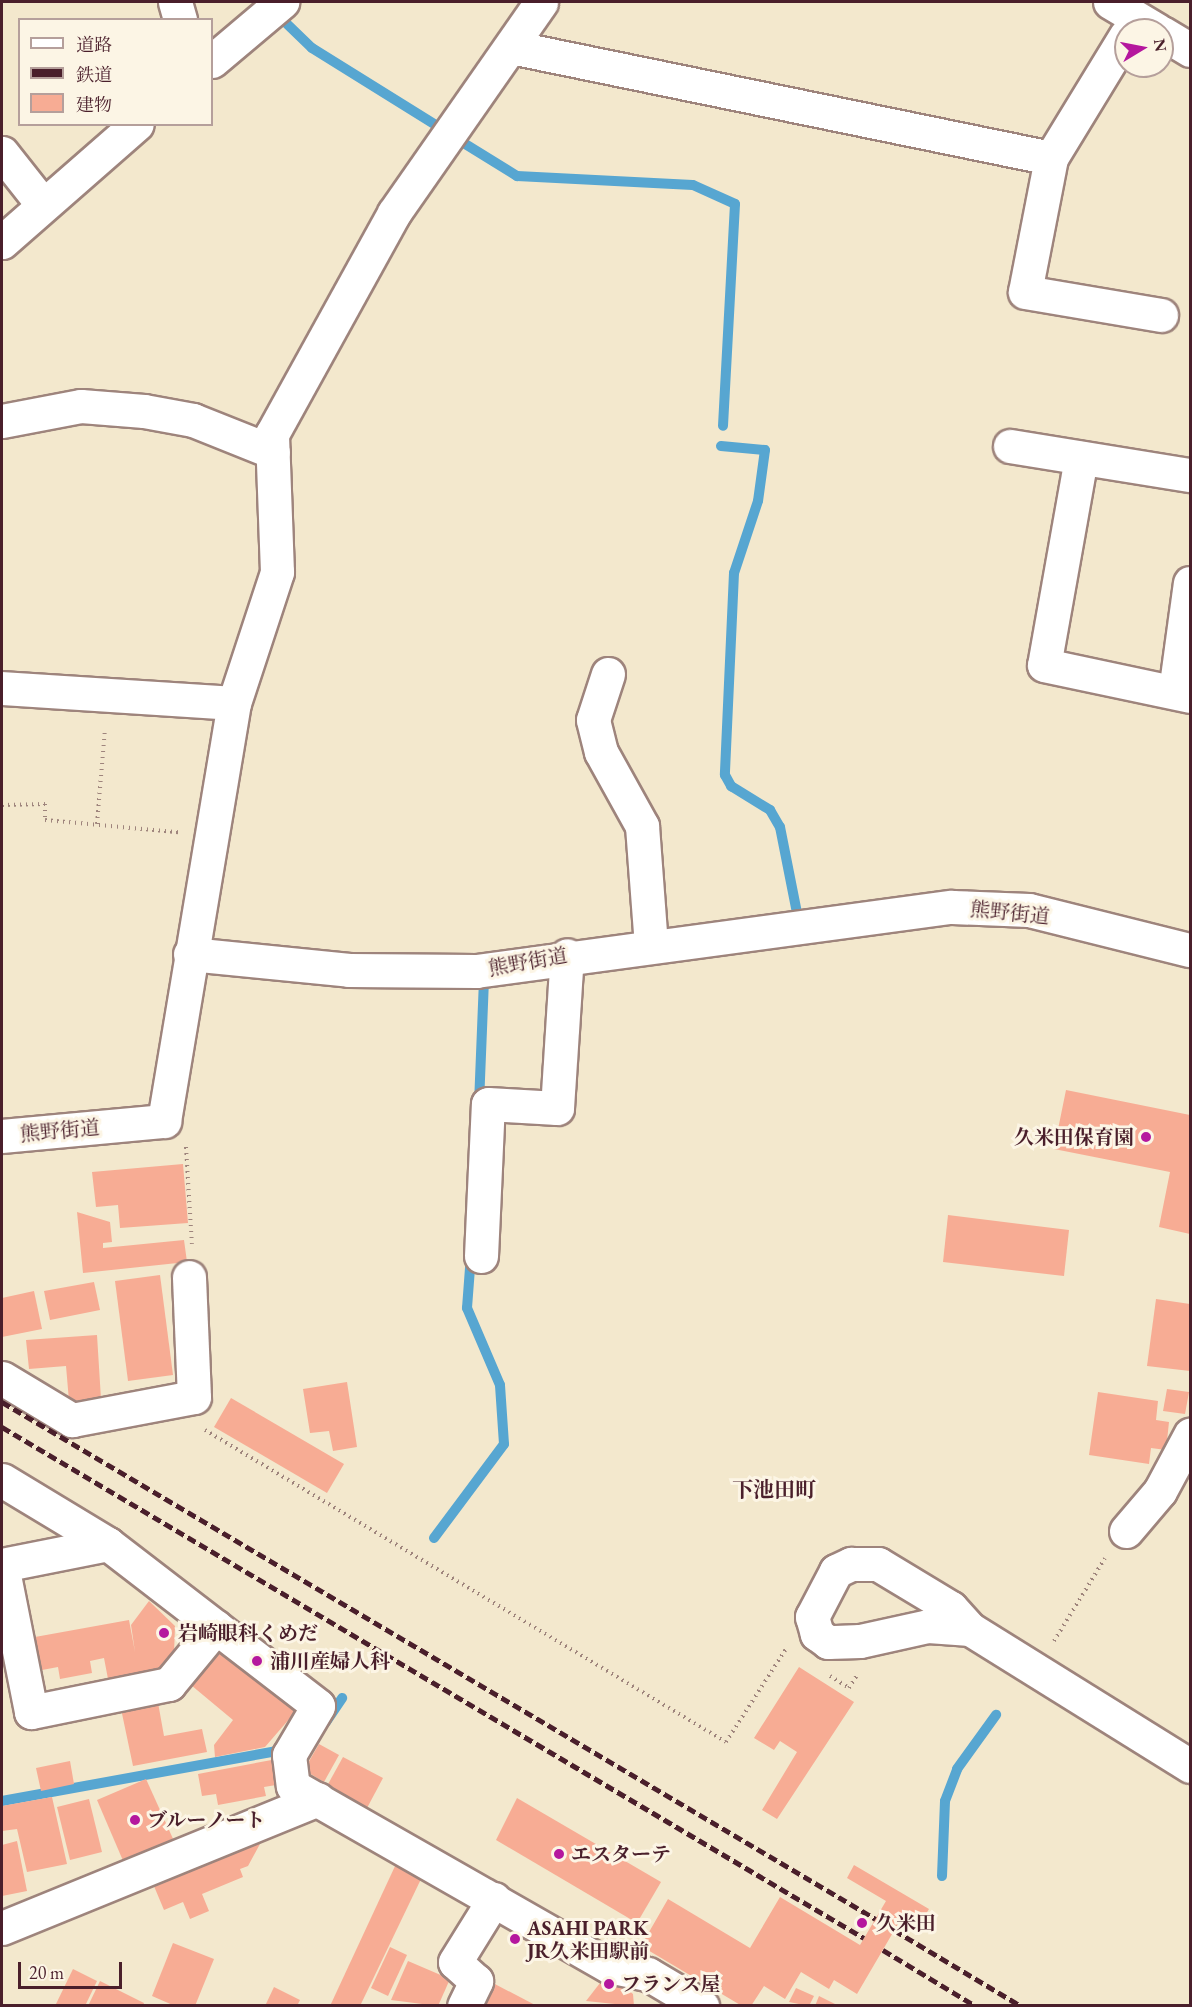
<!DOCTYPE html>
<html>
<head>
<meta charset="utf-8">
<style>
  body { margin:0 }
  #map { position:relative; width:1192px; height:2007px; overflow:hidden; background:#f3e8cd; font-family:"EB Garamond","Noto Serif JP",serif }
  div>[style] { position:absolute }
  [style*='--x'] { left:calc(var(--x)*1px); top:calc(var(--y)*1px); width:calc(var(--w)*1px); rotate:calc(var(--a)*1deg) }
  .stream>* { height:10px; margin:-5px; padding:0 5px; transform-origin:5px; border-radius:5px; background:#57a6d1 }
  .building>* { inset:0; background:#f7ac94 }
  .path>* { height:4px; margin-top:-2px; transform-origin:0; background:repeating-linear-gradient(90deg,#9e847c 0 1.5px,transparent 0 6px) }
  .roads { filter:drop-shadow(2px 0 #9e847c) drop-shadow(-2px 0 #9e847c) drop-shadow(0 2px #9e847c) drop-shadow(0 -2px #9e847c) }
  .minor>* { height:33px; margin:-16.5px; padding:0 16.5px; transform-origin:16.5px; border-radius:16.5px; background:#fff }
  .rail>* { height:4.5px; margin-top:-2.25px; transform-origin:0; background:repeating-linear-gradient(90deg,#4a1f2b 0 9px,transparent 0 13.5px) }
  .dots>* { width:16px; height:16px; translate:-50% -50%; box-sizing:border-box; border:3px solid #fcf5e5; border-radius:50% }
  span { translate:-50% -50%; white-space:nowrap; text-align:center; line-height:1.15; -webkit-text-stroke:6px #fcf5e5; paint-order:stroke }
  .street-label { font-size:20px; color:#4a1f2b }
  .poi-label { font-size:20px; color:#4a1f2b; font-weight:700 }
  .right { translate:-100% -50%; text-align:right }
  .left { translate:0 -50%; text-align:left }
  .neighbourhood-label { font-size:21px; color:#4a1f2b; font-weight:700 }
  .frame { position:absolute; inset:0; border:3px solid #4a1f2b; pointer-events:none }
  .legend { position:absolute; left:18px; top:18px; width:195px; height:108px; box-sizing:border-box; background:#fcf5e5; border:2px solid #b59f9b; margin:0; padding:8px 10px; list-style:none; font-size:18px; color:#4a1f2b }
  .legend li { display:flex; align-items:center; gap:12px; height:30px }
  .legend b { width:30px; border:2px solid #b59f9b }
  .north { position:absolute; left:1114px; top:18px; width:60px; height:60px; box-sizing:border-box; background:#fcf5e5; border:2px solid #b59f9b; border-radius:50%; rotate:80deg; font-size:16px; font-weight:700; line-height:24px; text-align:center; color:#4a1f2b }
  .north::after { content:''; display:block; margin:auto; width:21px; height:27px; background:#b5179e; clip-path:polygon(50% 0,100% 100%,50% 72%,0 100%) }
  .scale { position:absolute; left:18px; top:1962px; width:104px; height:27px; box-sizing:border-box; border:3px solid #4a1f2b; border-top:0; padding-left:8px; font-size:18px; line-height:21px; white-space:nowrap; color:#4a1f2b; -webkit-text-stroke:4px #fcf5e5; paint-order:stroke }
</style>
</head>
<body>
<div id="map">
  <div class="stream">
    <i style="--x:286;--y:23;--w:36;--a:44"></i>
    <i style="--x:312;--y:48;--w:150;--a:31.9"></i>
    <i style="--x:462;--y:142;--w:65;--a:31.7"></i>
    <i style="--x:517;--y:176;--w:176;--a:2.9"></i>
    <i style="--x:693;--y:185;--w:46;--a:24.3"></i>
    <i style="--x:735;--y:204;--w:222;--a:93.1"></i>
    <i style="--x:721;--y:446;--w:44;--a:5.2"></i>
    <i style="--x:765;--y:450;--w:51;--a:97.8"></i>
    <i style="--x:758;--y:501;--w:76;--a:108.4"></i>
    <i style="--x:734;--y:573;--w:202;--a:92.6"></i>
    <i style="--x:725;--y:775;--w:13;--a:61"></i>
    <i style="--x:731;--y:786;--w:46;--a:31.6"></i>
    <i style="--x:770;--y:810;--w:20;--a:60"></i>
    <i style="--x:780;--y:827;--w:93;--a:78.8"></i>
    <i style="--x:798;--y:918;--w:6;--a:171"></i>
    <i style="--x:479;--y:1104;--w:123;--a:-87.7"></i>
    <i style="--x:434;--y:1538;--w:117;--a:-53.3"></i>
    <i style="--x:504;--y:1444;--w:59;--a:-93.9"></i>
    <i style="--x:500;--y:1385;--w:84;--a:-113.2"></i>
    <i style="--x:467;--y:1308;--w:53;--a:-85.7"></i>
    <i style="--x:326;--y:1722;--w:29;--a:-56"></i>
    <i style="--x:2;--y:1801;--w:291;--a:-10.3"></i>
    <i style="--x:942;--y:1876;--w:75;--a:-87.7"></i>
    <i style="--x:945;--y:1801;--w:34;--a:-69"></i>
    <i style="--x:957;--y:1769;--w:67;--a:-54.2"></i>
  </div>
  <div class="building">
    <i style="clip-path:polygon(1066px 1090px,1190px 1115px,1190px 1234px,1159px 1227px,1170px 1172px,1054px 1149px)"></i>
    <i style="clip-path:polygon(183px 1164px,188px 1223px,120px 1228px,118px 1205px,96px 1207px,92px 1172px)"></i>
    <i style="clip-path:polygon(77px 1212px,110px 1222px,112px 1242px,103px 1243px,103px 1248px,184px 1240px,187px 1262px,83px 1273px)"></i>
    <i style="clip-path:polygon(948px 1215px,1069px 1230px,1064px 1276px,943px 1262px)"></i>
    <i style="clip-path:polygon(160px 1275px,173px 1375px,128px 1381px,115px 1281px)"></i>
    <i style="clip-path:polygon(94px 1282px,100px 1310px,50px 1320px,44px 1291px)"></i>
    <i style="clip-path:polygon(34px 1291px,42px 1329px,2px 1337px,2px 1298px)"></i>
    <i style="clip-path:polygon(1156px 1299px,1190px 1304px,1190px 1371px,1147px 1366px)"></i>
    <i style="clip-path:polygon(97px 1335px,101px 1399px,69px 1401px,66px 1366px,29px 1369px,26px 1340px)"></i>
    <i style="clip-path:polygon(347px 1382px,357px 1447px,333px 1451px,329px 1431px,310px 1433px,303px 1389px)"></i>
    <i style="clip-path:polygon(1167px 1389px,1189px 1392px,1185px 1414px,1163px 1411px)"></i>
    <i style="clip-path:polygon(1098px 1392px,1158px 1401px,1156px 1420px,1169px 1422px,1166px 1450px,1151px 1448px,1149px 1464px,1089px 1455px)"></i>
    <i style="clip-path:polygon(231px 1398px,344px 1464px,327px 1493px,214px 1427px)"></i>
    <i style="clip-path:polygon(149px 1601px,175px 1626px,174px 1654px,165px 1667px,108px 1679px,104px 1658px,90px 1661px,92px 1673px,60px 1679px,58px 1667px,42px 1670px,35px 1637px,129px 1620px,135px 1652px,131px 1625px)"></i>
    <i style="clip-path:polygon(223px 1647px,297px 1710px,265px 1747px,215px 1757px,214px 1745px,233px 1720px,191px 1685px)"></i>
    <i style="clip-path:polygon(799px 1667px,854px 1702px,777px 1819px,762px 1810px,797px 1752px,780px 1741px,774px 1750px,754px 1738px)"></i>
    <i style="clip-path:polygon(157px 1697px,164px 1736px,202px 1729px,207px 1752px,133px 1766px,120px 1704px)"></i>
    <i style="clip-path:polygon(319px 1744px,339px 1755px,324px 1782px,304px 1770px)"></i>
    <i style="clip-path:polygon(343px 1757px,383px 1778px,367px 1808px,327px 1786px)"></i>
    <i style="clip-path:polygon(277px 1759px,282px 1784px,264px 1787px,266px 1796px,218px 1805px,216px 1794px,202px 1796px,198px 1774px)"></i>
    <i style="clip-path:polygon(70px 1761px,74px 1784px,41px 1791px,36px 1768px)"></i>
    <i style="clip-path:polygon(146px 1779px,174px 1841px,124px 1863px,97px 1800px)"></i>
    <i style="clip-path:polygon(52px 1797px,67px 1864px,27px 1872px,17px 1829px,2px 1831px,2px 1806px)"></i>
    <i style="clip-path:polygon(517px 1798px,661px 1882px,637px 1923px,496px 1840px)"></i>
    <i style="clip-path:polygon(89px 1799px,102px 1852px,70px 1860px,57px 1807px)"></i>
    <i style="clip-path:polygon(267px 1831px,248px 1866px,240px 1869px,243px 1877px,202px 1894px,209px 1911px,190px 1919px,183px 1902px,164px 1910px,151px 1879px)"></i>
    <i style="clip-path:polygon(17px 1841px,27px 1891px,2px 1896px,2px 1845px)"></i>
    <i style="clip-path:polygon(396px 1864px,422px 1877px,360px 2006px,330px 2006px)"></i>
    <i style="clip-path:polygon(854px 1865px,929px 1909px,921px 1922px,905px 1912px,857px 1994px,834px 1980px,829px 1989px,801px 1972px,785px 1999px,764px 1986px,751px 2006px,742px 2006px,641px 1946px,668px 1899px,750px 1948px,780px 1897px,860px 1945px,886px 1901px,847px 1878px)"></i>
    <i style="clip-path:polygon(173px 1943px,214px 1959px,195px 2006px,175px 2006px,152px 1996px)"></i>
    <i style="clip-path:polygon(390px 1947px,407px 1955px,388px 1996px,371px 1988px)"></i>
    <i style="clip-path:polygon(408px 1961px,450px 1979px,438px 2006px,391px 2000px)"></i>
    <i style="clip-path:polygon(73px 1969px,97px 1981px,85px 2006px,55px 2006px)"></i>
    <i style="clip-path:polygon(607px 1974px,633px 1994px,634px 2006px,586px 2001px)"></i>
    <i style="clip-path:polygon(100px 1981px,144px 2003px,143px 2006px,88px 2006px)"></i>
    <i style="clip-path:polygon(491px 1982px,537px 2006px,479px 2006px)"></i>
    <i style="clip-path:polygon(274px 1987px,300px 2000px,297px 2006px,265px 2006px)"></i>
    <i style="clip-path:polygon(796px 1988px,814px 1996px,809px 2006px,789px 2002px)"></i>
    <i style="clip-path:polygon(819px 1996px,839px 2006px,815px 2006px)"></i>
  </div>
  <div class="path">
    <i style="--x:2;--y:805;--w:43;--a:-1.3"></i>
    <i style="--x:45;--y:804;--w:16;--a:90"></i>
    <i style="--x:45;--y:820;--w:134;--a:5.2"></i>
    <i style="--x:97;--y:824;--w:95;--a:-85.2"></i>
    <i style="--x:186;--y:1147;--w:97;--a:86.5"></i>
    <i style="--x:205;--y:1430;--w:607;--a:30.92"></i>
    <i style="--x:726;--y:1742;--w:111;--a:-57.2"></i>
    <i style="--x:1054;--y:1641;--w:97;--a:-58.4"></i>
    <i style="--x:830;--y:1676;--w:22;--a:32"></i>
    <i style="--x:849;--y:1688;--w:15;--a:-58"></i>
  </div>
  <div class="roads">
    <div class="minor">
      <i style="--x:175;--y:2;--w:19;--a:74"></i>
      <i style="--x:1110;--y:2;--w:55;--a:30.8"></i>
      <i style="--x:1162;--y:33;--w:33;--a:31"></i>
      <i style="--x:1126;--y:35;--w:144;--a:121.4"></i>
      <i style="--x:1051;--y:158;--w:136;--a:101"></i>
      <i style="--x:1025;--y:292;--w:138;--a:9.6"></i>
      <i style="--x:511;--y:47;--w:551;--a:11.62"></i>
      <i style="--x:212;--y:61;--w:92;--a:-40.1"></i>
      <i style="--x:2;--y:153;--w:66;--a:51.7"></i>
      <i style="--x:2;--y:242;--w:179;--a:-41.2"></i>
      <i style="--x:2;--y:421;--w:80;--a:-10.8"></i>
      <i style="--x:81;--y:406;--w:63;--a:4.5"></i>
      <i style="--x:144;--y:411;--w:50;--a:10.4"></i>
      <i style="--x:193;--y:420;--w:86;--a:21.8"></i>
      <i style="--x:1010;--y:446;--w:182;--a:9.2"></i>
      <i style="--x:1081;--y:458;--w:210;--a:100.1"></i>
      <i style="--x:1044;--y:665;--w:149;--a:12"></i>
      <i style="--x:608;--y:674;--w:48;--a:108.1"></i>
      <i style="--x:593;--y:720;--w:33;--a:76"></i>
      <i style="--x:601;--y:752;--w:85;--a:61"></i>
      <i style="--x:642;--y:826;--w:119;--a:85.7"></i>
      <i style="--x:2;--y:688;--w:232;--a:3.7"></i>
      <i style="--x:1175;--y:692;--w:110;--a:-82.2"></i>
      <i style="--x:190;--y:954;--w:160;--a:5.7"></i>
      <i style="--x:349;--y:970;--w:127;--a:0.5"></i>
      <i style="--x:476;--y:971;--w:480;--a:-7.7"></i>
      <i style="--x:952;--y:907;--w:77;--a:2.2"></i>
      <i style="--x:1029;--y:910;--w:166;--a:14"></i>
      <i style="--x:2;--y:1136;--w:163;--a:-5.3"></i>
      <i style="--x:164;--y:1121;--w:424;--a:-80.5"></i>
      <i style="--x:234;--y:703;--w:138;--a:-71.8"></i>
      <i style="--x:277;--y:572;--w:138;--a:-92.1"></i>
      <i style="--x:272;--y:434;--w:252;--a:-61.1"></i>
      <i style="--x:394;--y:213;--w:257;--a:-55.1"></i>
      <i style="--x:481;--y:1256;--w:152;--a:-87.4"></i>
      <i style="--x:488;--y:1104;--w:69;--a:3.3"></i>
      <i style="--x:557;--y:1108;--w:153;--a:-86.3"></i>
      <i style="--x:2;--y:1378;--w:82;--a:31"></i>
      <i style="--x:72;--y:1420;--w:124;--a:-10.7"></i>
      <i style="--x:194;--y:1397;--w:120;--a:-92.4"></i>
      <i style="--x:2;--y:1480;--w:124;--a:31.1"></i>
      <i style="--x:1126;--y:1531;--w:52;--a:-49.6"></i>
      <i style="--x:1160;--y:1491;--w:64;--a:-61.8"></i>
      <i style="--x:2;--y:1565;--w:108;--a:-11.2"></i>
      <i style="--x:108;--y:1544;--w:265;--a:37.6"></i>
      <i style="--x:318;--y:1706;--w:57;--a:120.6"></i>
      <i style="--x:289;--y:1755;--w:31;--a:83"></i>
      <i style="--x:293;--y:1786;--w:364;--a:29.7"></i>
      <i style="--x:609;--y:1966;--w:40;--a:12"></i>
      <i style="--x:648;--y:1974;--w:63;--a:30.7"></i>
      <i style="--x:2;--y:1565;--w:150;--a:78.8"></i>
      <i style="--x:31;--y:1712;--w:141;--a:-11.5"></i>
      <i style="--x:169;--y:1684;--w:74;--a:-50.5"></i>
      <i style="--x:970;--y:1629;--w:42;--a:-175.9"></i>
      <i style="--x:928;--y:1626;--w:70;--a:167.6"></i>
      <i style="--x:860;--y:1641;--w:32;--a:178"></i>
      <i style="--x:828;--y:1642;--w:14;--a:-144"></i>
      <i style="--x:817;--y:1634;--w:18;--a:-106"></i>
      <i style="--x:812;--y:1617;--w:52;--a:-62.4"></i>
      <i style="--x:836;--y:1571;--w:17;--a:-25"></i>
      <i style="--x:851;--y:1564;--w:27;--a:0"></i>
      <i style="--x:878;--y:1564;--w:85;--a:31.1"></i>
      <i style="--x:951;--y:1608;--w:28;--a:48"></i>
      <i style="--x:970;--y:1629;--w:259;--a:31.9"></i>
      <i style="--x:2;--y:1928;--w:341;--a:-22.2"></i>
      <i style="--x:464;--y:2006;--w:28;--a:-64"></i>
      <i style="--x:476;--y:1981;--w:28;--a:-138"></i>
      <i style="--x:455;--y:1962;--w:74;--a:-58.2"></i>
    </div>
  </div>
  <div class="rail">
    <i style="--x:2;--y:1402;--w:1015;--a:30.61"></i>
    <i style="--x:2;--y:1427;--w:1002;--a:30.66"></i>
    <i style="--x:894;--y:1930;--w:148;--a:30.9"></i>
    <i style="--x:883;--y:1950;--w:109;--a:31.1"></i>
  </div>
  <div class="dots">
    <i style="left:1146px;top:1137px;background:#b5179e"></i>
    <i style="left:164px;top:1633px;background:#b5179e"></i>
    <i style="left:257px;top:1661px;background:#b5179e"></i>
    <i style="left:135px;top:1820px;background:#b5179e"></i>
    <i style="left:559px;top:1854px;background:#b5179e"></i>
    <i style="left:862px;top:1923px;background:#b5179e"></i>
    <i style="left:515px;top:1939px;background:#b5179e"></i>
    <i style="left:609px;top:1984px;background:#b5179e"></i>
  </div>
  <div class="street-label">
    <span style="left:1010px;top:913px;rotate:6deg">熊野街道</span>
    <span style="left:528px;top:962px;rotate:-10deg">熊野街道</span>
    <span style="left:60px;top:1131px;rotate:-5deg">熊野街道</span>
  </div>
  <div class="poi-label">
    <span class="right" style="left:1134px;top:1137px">久米田保育園</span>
    <span class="left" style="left:178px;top:1633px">岩崎眼科くめだ</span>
    <span class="left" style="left:270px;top:1661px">浦川産婦人科</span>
    <span class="left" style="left:147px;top:1820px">ブルーノート</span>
    <span class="left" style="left:571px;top:1854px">エスターテ</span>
    <span class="left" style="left:876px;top:1923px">久米田</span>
    <span class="left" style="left:527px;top:1940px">ASAHI PARK<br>JR久米田駅前</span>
    <span class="left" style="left:621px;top:1984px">フランス屋</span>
  </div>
  <div class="neighbourhood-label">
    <span style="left:774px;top:1490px">下池田町</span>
  </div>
  <div class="frame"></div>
  <ul class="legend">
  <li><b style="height:8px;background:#fff"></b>道路</li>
  <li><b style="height:8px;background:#4a1f2b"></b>鉄道</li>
  <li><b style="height:16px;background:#f7ac94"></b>建物</li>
  </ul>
  <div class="north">N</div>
  <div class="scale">20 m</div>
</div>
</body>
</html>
